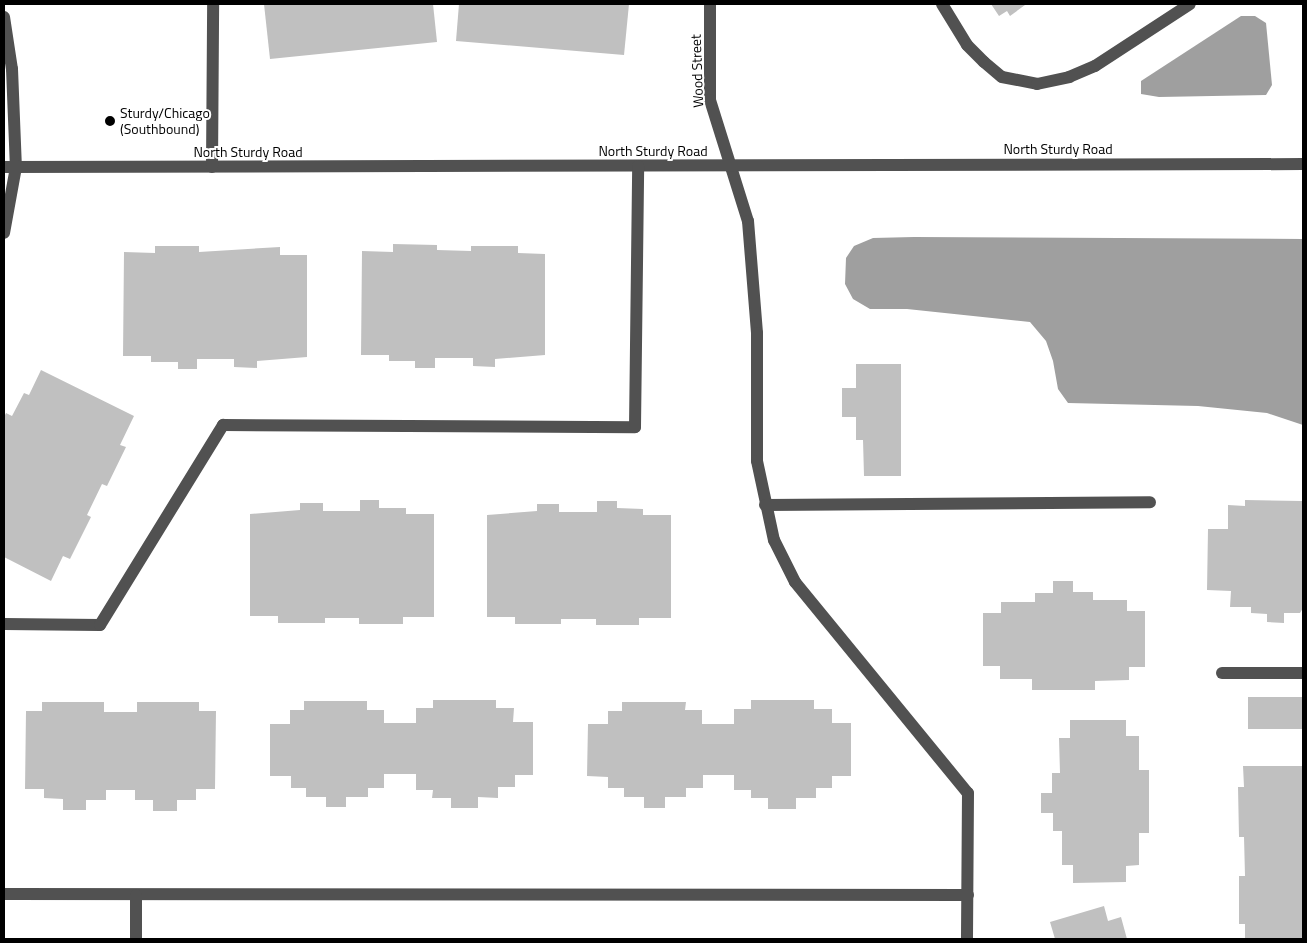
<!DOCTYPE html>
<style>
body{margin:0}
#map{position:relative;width:1307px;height:943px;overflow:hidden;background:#fff;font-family:"Titillium Web",sans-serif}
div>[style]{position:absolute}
.water>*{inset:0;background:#9f9f9f}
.building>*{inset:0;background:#c0c0c0}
.minor>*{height:12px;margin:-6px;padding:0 6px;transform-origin:6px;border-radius:6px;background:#515151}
.dots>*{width:14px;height:14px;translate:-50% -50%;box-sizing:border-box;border:2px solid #fff;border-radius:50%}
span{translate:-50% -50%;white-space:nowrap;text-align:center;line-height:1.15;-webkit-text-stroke:4px #fff;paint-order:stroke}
.street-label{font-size:14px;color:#000}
.poi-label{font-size:14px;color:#000}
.left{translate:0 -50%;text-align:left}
.frame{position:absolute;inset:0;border:5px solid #000;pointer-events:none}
</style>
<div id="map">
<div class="water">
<i style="clip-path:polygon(1241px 16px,1255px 16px,1266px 23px,1272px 85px,1266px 95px,1159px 97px,1141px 94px,1141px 81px)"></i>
<i style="clip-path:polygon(914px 237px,1303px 239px,1303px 425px,1267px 413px,1198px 406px,1068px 403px,1058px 389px,1053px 361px,1046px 341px,1030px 322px,907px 309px,870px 309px,853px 299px,845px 284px,846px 258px,854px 246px,873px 238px)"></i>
</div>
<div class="building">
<i style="clip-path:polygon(264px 4px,433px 4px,437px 42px,270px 59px)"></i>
<i style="clip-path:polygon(459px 4px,629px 4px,624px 55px,456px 41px)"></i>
<i style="clip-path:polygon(991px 4px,1024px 4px,1025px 5px,1010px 16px,1007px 11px,999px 16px)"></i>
<i style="clip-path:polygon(393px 244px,437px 245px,437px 250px,471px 251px,471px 246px,518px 246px,518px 253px,545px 254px,545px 355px,495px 359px,495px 367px,473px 366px,473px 358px,435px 358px,435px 368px,415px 368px,415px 361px,389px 361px,389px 355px,361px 355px,362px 251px,393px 252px)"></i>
<i style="clip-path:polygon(155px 246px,199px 246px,199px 252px,280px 247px,280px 255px,307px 255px,307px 357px,257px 361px,257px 368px,234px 367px,234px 359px,197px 359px,197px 369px,178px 369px,178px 362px,151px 362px,151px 356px,123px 356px,124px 252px,155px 253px)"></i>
<i style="clip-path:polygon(856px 364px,901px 364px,901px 476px,864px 476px,863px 440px,856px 440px,856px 417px,842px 417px,842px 388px,856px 388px)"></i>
<i style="clip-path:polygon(41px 370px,134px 416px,120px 445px,126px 447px,107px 486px,102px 484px,87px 515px,91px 517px,70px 559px,63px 556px,51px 581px,4px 557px,4px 417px,6px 413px,12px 416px,24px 393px,29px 395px)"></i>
<i style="clip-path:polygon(360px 500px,379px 500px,379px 508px,406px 508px,406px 514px,434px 514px,434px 617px,403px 617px,403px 624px,359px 624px,359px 618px,325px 618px,325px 623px,278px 623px,278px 616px,250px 616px,250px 514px,300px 510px,300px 503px,323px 503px,323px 511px,360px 511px)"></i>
<i style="clip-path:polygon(1245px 500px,1302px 501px,1303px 608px,1300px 613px,1284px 613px,1284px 623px,1267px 622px,1267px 614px,1251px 613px,1251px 607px,1230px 607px,1231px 591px,1207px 590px,1208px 529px,1228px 529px,1228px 505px,1245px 506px)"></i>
<i style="clip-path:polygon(597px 501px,617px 501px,617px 508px,643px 509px,643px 515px,671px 515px,671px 618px,639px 618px,639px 625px,596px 625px,596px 619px,561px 619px,561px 624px,515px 624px,515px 617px,487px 617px,487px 515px,537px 511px,537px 504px,559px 504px,559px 512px,597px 512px)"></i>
<i style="clip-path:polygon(1053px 581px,1073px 581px,1073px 592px,1093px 592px,1093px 600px,1127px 600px,1127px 611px,1145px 611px,1145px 667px,1129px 667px,1129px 680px,1095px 681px,1095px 690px,1032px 690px,1032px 679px,1000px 679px,1000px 666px,983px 666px,983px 613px,1001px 613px,1001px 602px,1035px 602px,1035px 593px,1053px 593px)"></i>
<i style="clip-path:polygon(1248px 697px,1303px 697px,1303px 729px,1248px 729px)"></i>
<i style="clip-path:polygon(433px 700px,496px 700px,496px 708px,514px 708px,513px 722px,533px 722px,533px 775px,515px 775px,515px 787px,498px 787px,498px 798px,478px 797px,478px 808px,451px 808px,451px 798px,432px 798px,433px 790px,416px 790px,416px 774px,384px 774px,384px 788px,368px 788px,368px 797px,346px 797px,346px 807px,326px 807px,326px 797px,306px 797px,306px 788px,291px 788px,291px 776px,270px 776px,270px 724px,290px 724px,290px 710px,304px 710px,304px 701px,367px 701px,367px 710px,384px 710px,384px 723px,416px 723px,416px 708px,433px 708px)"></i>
<i style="clip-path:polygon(751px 700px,814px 700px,814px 709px,832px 709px,832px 723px,851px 723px,851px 776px,832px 776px,832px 788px,816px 788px,816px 798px,796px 798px,796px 809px,768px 809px,768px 798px,751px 798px,751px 790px,734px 790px,734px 775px,703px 775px,703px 788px,686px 788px,686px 797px,665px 797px,665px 808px,644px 808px,644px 797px,624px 797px,624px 788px,608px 788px,608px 777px,587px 776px,588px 724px,608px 724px,608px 711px,622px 711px,622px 702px,686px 702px,685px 710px,702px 710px,702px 724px,734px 724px,734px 709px,751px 709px)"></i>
<i style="clip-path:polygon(42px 702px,104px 702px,104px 712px,137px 712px,137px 702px,199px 702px,199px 711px,216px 711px,215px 789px,196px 789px,196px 800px,177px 800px,177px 811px,153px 811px,153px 800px,135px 800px,135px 790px,106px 790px,106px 800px,86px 800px,86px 810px,63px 810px,63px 799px,44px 798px,44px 789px,25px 789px,26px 711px,42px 711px)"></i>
<i style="clip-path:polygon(1070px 720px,1126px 720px,1126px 736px,1139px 736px,1139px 770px,1149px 770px,1149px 833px,1139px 833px,1139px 865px,1126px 866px,1126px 882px,1073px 883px,1073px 865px,1062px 865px,1062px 831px,1053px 831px,1053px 813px,1041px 813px,1041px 793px,1052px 793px,1052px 773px,1060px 773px,1059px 738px,1070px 738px)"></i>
<i style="clip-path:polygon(1243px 766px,1303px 766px,1303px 939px,1245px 939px,1245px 924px,1239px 924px,1239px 876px,1245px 876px,1244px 837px,1239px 837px,1238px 787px,1244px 787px)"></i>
<i style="clip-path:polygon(1104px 906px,1108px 921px,1121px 917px,1127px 939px,1055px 939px,1050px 922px)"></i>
</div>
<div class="minor">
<i style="left:710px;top:4px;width:96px;rotate:90deg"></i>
<i style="left:710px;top:100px;width:127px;rotate:72.6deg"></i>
<i style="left:748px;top:221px;width:112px;rotate:85.4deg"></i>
<i style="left:757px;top:333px;width:128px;rotate:90deg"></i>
<i style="left:757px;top:461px;width:81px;rotate:77.9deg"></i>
<i style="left:774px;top:540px;width:47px;rotate:63.4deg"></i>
<i style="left:795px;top:582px;width:273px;rotate:50.7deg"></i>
<i style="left:968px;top:793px;width:146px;rotate:90.4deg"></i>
<i style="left:942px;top:4px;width:48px;rotate:58.6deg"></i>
<i style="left:967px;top:45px;width:24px;rotate:45deg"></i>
<i style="left:984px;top:62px;width:23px;rotate:40deg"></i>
<i style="left:1002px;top:77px;width:36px;rotate:11deg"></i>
<i style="left:1037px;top:84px;width:33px;rotate:-12deg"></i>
<i style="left:1069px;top:77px;width:28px;rotate:-23deg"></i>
<i style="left:1095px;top:66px;width:113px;rotate:-33.1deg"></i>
<i style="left:4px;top:17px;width:53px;rotate:81.3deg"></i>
<i style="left:12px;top:69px;width:98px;rotate:87.7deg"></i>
<i style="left:16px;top:167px;width:67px;rotate:100.3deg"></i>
<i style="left:4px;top:167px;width:1299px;rotate:-0.13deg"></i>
<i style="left:212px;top:167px;width:163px;rotate:-89.6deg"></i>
<i style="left:765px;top:505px;width:385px;rotate:-0.4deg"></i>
<i style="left:4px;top:624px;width:96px;rotate:0.6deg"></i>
<i style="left:100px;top:625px;width:235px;rotate:-58.4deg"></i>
<i style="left:223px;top:425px;width:412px;rotate:0.3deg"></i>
<i style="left:635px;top:427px;width:261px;rotate:-89.3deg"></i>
<i style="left:1222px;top:673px;width:81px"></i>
<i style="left:4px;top:894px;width:964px;rotate:0.06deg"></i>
<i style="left:136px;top:895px;width:44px;rotate:90deg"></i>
</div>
<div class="dots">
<i style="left:110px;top:121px;background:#000"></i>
</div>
<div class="street-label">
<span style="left:697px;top:71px;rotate:-92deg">Wood Street</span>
<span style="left:1058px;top:149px">North Sturdy Road</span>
<span style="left:653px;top:151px">North Sturdy Road</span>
<span style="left:248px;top:152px">North Sturdy Road</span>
</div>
<div class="poi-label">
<span class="left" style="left:120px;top:121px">Sturdy/Chicago<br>(Southbound)</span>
</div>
<div class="frame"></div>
</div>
